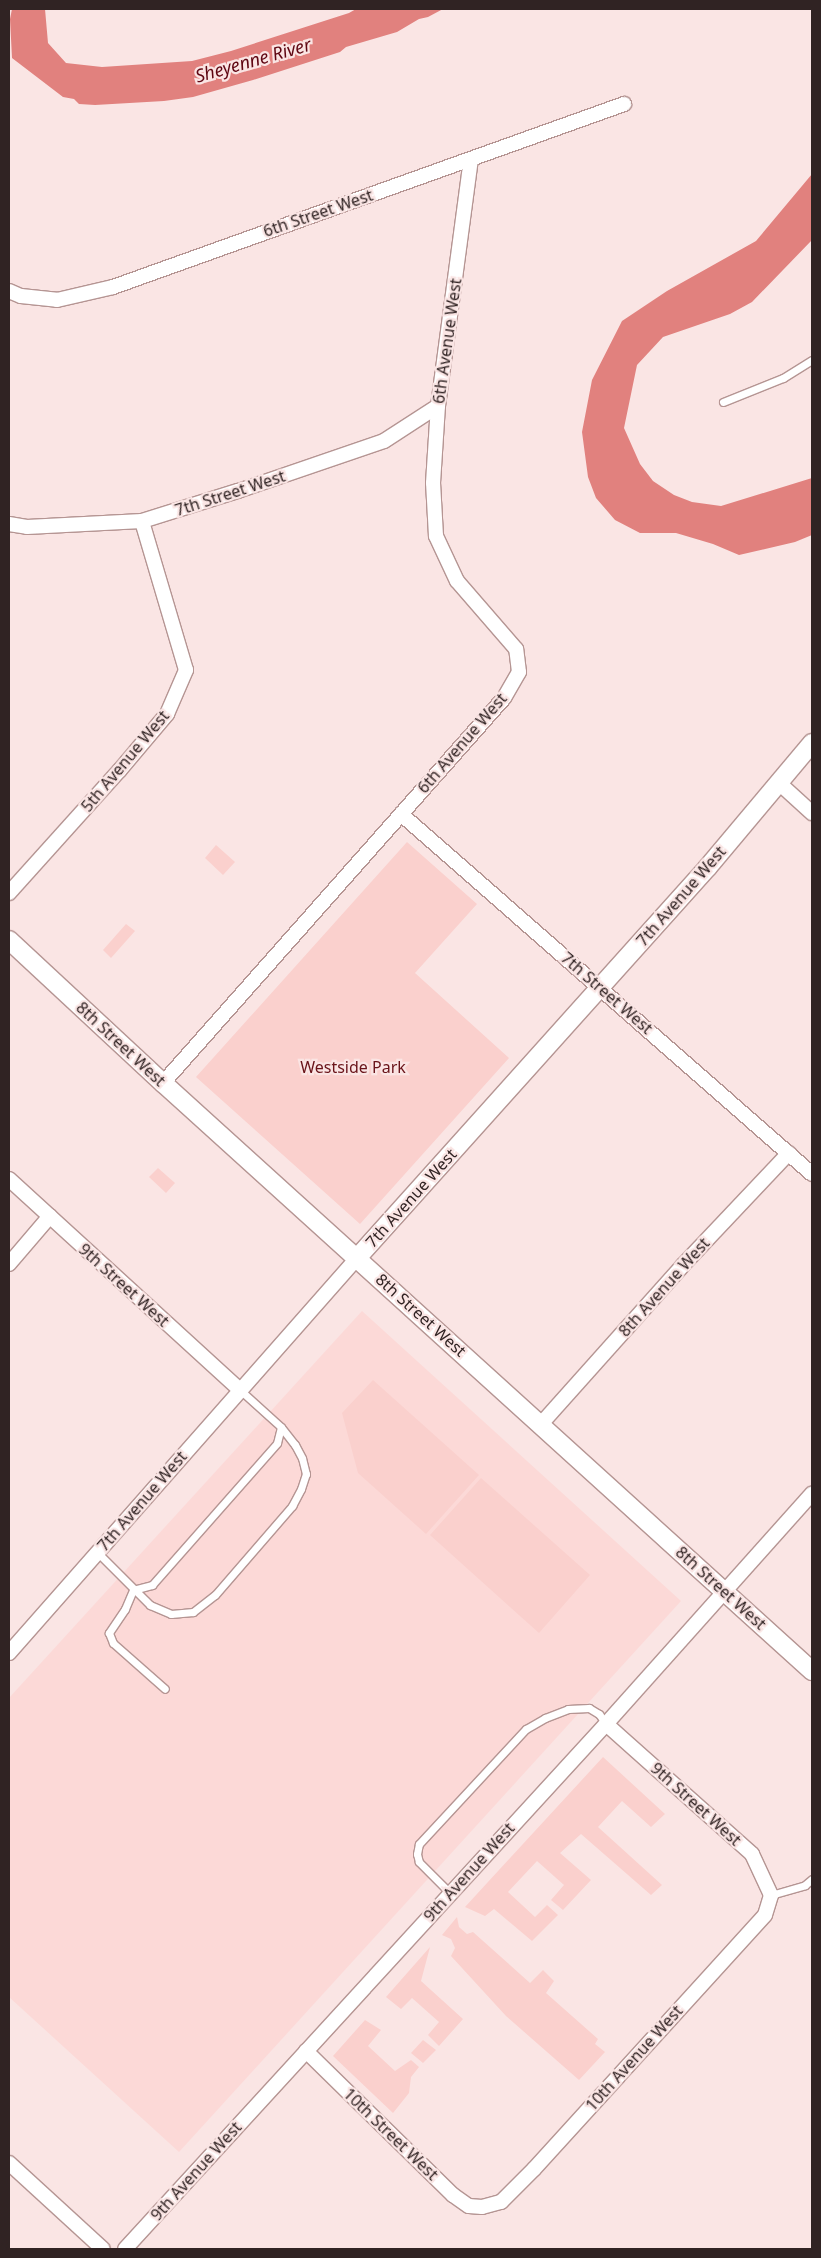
<!DOCTYPE html>
<style>
body{margin:0}
#map{position:relative;width:821px;height:2258px;overflow:hidden;background:#fae5e4;font-family:"Noto Sans",sans-serif}
div>[style]{position:absolute}
.built>*{inset:0;background:#fcd9d7}
.green>*{inset:0;background:#fad0cd}
.water>*{inset:0;background:#e1817e}
.roads{filter:drop-shadow(1px 0 #b59593) drop-shadow(-1px 0 #b59593) drop-shadow(0 1px #b59593) drop-shadow(0 -1px #b59593)}
.service>*{height:7px;margin:-3.5px;padding:0 3.5px;transform-origin:3.5px;border-radius:3.5px;background:#fff}
.minor>*{height:14px;margin:-7px;padding:0 7px;transform-origin:7px;border-radius:7px;background:#fff}
.tertiary>*{height:18px;margin:-9px;padding:0 9px;transform-origin:9px;border-radius:9px;background:#fff}
span{translate:-50% -50%;white-space:nowrap;text-align:center;line-height:1.15;-webkit-text-stroke:4.5px #fae5e4;paint-order:stroke}
.street-label{font-size:16px;color:#302323}
.park-label{font-size:16px;color:#691319}
.water-label{font-size:18px;color:#5f0612;font-style:italic}
.frame{position:absolute;inset:0;border:10px solid #302323;pointer-events:none}
</style>
<div id="map">
<div class="built">
<i style="clip-path:polygon(362px 1311px,681px 1601px,179px 2152px,9px 1997px,9px 1698px)"></i>
</div>
<div class="green">
<i style="clip-path:polygon(407px 842px,477px 904px,415px 973px,509px 1058px,360px 1224px,196px 1077px)"></i>
<i style="clip-path:polygon(216px 845px,235px 862px,223px 875px,205px 858px)"></i>
<i style="clip-path:polygon(126px 924px,135px 931px,111px 958px,103px 950px)"></i>
<i style="clip-path:polygon(158px 1168px,175px 1183px,166px 1193px,149px 1177px)"></i>
<i style="clip-path:polygon(373px 1380px,479px 1475px,426px 1534px,358px 1473px,342px 1413px)"></i>
<i style="clip-path:polygon(481px 1478px,590px 1575px,539px 1633px,430px 1535px)"></i>
<i style="clip-path:polygon(603px 1757px,665px 1814px,651px 1827px,622px 1801px,598px 1827px,662px 1885px,651px 1895px,581px 1834px,560px 1853px,591px 1880px,563px 1910px,551px 1900px,564px 1885px,537px 1861px,508px 1892px,535px 1917px,547px 1905px,558px 1915px,532px 1941px,494px 1909px,485px 1916px,465px 1907px)"></i>
<i style="clip-path:polygon(457px 1917px,459px 1927px,467px 1934px,473px 1932px,530px 1983px,543px 1970px,554px 1981px,546px 1993px,598px 2039px,595px 2044px,605px 2052px,579px 2080px,506px 2016px,451px 1956px,455px 1948px,451px 1939px,442px 1935px)"></i>
<i style="clip-path:polygon(430px 1947px,421px 1981px,463px 2019px,439px 2046px,428px 2035px,439px 2022px,412px 1998px,401px 2009px,386px 1997px)"></i>
<i style="clip-path:polygon(365px 2020px,381px 2030px,368px 2046px,395px 2071px,411px 2060px,419px 2067px,411px 2077px,409px 2093px,393px 2113px,333px 2056px)"></i>
<i style="clip-path:polygon(423px 2040px,436px 2050px,423px 2063px,411px 2053px)"></i>
</div>
<div class="water">
<i style="clip-path:polygon(12px 9px,45px 9px,48px 43px,66px 63px,102px 67px,192px 61px,231px 51px,349px 13px,356px 9px,443px 9px,428px 17px,419px 19px,397px 32px,346px 47px,340px 52px,253px 80px,193px 97px,164px 101px,95px 105px,79px 104px,74px 99px,63px 97px,12px 58px,10px 19px)"></i>
<i style="clip-path:polygon(812px 174px,812px 240px,752px 302px,730px 314px,663px 337px,637px 365px,624px 428px,640px 464px,653px 481px,674px 495px,692px 502px,721px 506px,812px 478px,812px 535px,795px 542px,739px 555px,713px 544px,676px 533px,640px 533px,615px 520px,596px 498px,588px 477px,582px 432px,592px 380px,622px 321px,667px 291px,756px 241px)"></i>
</div>
<div class="roads">
<div class="service">
<i style="left:723px;top:402px;width:65px;rotate:-21.8deg"></i>
<i style="left:783px;top:378px;width:34px;rotate:-32deg"></i>
<i style="left:97px;top:1552px;width:75px;rotate:45deg"></i>
<i style="left:150px;top:1605px;width:23px;rotate:23deg"></i>
<i style="left:171px;top:1614px;width:22px;rotate:-5deg"></i>
<i style="left:193px;top:1612px;width:28px;rotate:-38deg"></i>
<i style="left:215px;top:1595px;width:118px;rotate:-49.1deg"></i>
<i style="left:292px;top:1506px;width:19px;rotate:-62deg"></i>
<i style="left:301px;top:1489px;width:16px;rotate:-72deg"></i>
<i style="left:306px;top:1474px;width:16px;rotate:-104deg"></i>
<i style="left:302px;top:1458px;width:15px;rotate:-118deg"></i>
<i style="left:295px;top:1445px;width:23px;rotate:-128deg"></i>
<i style="left:133px;top:1590px;width:20px;rotate:-15deg"></i>
<i style="left:152px;top:1585px;width:189px;rotate:-48.6deg"></i>
<i style="left:277px;top:1443px;width:16px;rotate:-76deg"></i>
<i style="left:281px;top:1427px;width:55px;rotate:-137.9deg"></i>
<i style="left:133px;top:1590px;width:21px;rotate:113deg"></i>
<i style="left:125px;top:1609px;width:29px;rotate:124deg"></i>
<i style="left:109px;top:1633px;width:11px;rotate:68deg"></i>
<i style="left:113px;top:1643px;width:69px;rotate:41.5deg"></i>
<i style="left:450px;top:1893px;width:44px;rotate:-135deg"></i>
<i style="left:419px;top:1862px;width:8px;rotate:-104deg"></i>
<i style="left:417px;top:1854px;width:10px;rotate:-79deg"></i>
<i style="left:419px;top:1844px;width:157px;rotate:-47.1deg"></i>
<i style="left:526px;top:1729px;width:22px;rotate:-30deg"></i>
<i style="left:545px;top:1718px;width:25px;rotate:-21deg"></i>
<i style="left:568px;top:1709px;width:21px;rotate:-3deg"></i>
<i style="left:589px;top:1708px;width:12px;rotate:31deg"></i>
<i style="left:599px;top:1714px;width:12px;rotate:55deg"></i>
<i style="left:771px;top:1895px;width:35px;rotate:-16deg"></i>
<i style="left:805px;top:1885px;width:9px;rotate:-41deg"></i>
</div>
<div class="minor">
<i style="left:9px;top:291px;width:13px;rotate:23deg"></i>
<i style="left:21px;top:296px;width:36px;rotate:6deg"></i>
<i style="left:57px;top:300px;width:57px;rotate:-13.1deg"></i>
<i style="left:113px;top:287px;width:543px;rotate:-19.7deg"></i>
<i style="left:9px;top:524px;width:18px;rotate:9deg"></i>
<i style="left:27px;top:527px;width:115px;rotate:-3deg"></i>
<i style="left:142px;top:521px;width:101px;rotate:-17.4deg"></i>
<i style="left:238px;top:491px;width:154px;rotate:-18.9deg"></i>
<i style="left:384px;top:441px;width:64px;rotate:-32.9deg"></i>
<i style="left:779px;top:783px;width:45px;rotate:42.3deg"></i>
<i style="left:401px;top:814px;width:546px;rotate:41.22deg"></i>
<i style="left:9px;top:893px;width:164px;rotate:-48deg"></i>
<i style="left:119px;top:771px;width:75px;rotate:-49.9deg"></i>
<i style="left:167px;top:714px;width:48px;rotate:-66.6deg"></i>
<i style="left:186px;top:670px;width:155px;rotate:-106.5deg"></i>
<i style="left:163px;top:1083px;width:514px;rotate:-48.47deg"></i>
<i style="left:504px;top:698px;width:30px;rotate:-60deg"></i>
<i style="left:519px;top:672px;width:23px;rotate:-97deg"></i>
<i style="left:516px;top:649px;width:90px;rotate:-130.9deg"></i>
<i style="left:457px;top:581px;width:50px;rotate:-115deg"></i>
<i style="left:436px;top:536px;width:53px;rotate:-93.2deg"></i>
<i style="left:433px;top:483px;width:77px;rotate:-86.3deg"></i>
<i style="left:438px;top:406px;width:248px;rotate:-82.4deg"></i>
<i style="left:9px;top:1179px;width:313px;rotate:42.4deg"></i>
<i style="left:9px;top:1264px;width:63px;rotate:-49.5deg"></i>
<i style="left:541px;top:1424px;width:213px;rotate:-48.2deg"></i>
<i style="left:683px;top:1265px;width:154px;rotate:-46.6deg"></i>
<i style="left:9px;top:1653px;width:528px;rotate:-48.61deg"></i>
<i style="left:306px;top:2051px;width:206px;rotate:44.4deg"></i>
<i style="left:453px;top:2195px;width:19px;rotate:35deg"></i>
<i style="left:469px;top:2206px;width:13px;rotate:4deg"></i>
<i style="left:482px;top:2207px;width:20px;rotate:-15deg"></i>
<i style="left:501px;top:2202px;width:47px;rotate:-45deg"></i>
<i style="left:534px;top:2169px;width:343px;rotate:-47.7deg"></i>
<i style="left:765px;top:1915px;width:21px;rotate:-73deg"></i>
<i style="left:771px;top:1895px;width:45px;rotate:-114.9deg"></i>
<i style="left:752px;top:1854px;width:195px;rotate:-138.3deg"></i>
<i style="left:9px;top:2163px;width:127px;rotate:42.5deg"></i>
<i style="left:125px;top:2249px;width:712px;rotate:-47.5deg"></i>
<i style="left:606px;top:1724px;width:309px;rotate:-48.2deg"></i>
</div>
<div class="tertiary">
<i style="left:9px;top:940px;width:210px;rotate:42.9deg"></i>
<i style="left:163px;top:1083px;width:876px;rotate:42.18deg"></i>
<i style="left:358px;top:1257px;width:524px;rotate:-48.09deg"></i>
<i style="left:708px;top:867px;width:162px;rotate:-50deg"></i>
</div>
</div>
<div class="street-label">
<span style="left:318px;top:213px;rotate:-19deg">6th Street West</span>
<span style="left:447px;top:341px;rotate:-82deg">6th Avenue West</span>
<span style="left:230px;top:493px;rotate:-18deg">7th Street West</span>
<span style="left:462px;top:743px;rotate:-49deg">6th Avenue West</span>
<span style="left:125px;top:761px;rotate:-50deg">5th Avenue West</span>
<span style="left:681px;top:896px;rotate:-49deg">7th Avenue West</span>
<span style="left:607px;top:993px;rotate:41deg">7th Street West</span>
<span style="left:121px;top:1044px;rotate:43deg">8th Street West</span>
<span style="left:411px;top:1198px;rotate:-48deg">7th Avenue West</span>
<span style="left:124px;top:1285px;rotate:42deg">9th Street West</span>
<span style="left:664px;top:1287px;rotate:-48deg">8th Avenue West</span>
<span style="left:421px;top:1315px;rotate:42deg">8th Street West</span>
<span style="left:142px;top:1501px;rotate:-49deg">7th Avenue West</span>
<span style="left:721px;top:1588px;rotate:42deg">8th Street West</span>
<span style="left:696px;top:1804px;rotate:42deg">9th Street West</span>
<span style="left:469px;top:1872px;rotate:-48deg">9th Avenue West</span>
<span style="left:634px;top:2058px;rotate:-48deg">10th Avenue West</span>
<span style="left:391px;top:2134px;rotate:44deg">10th Street West</span>
<span style="left:196px;top:2171px;rotate:-48deg">9th Avenue West</span>
</div>
<div class="park-label">
<span style="left:353px;top:1067px">Westside Park</span>
</div>
<div class="water-label">
<span style="left:253px;top:60px;rotate:-16deg">Sheyenne River</span>
</div>
<div class="frame"></div>
</div>
